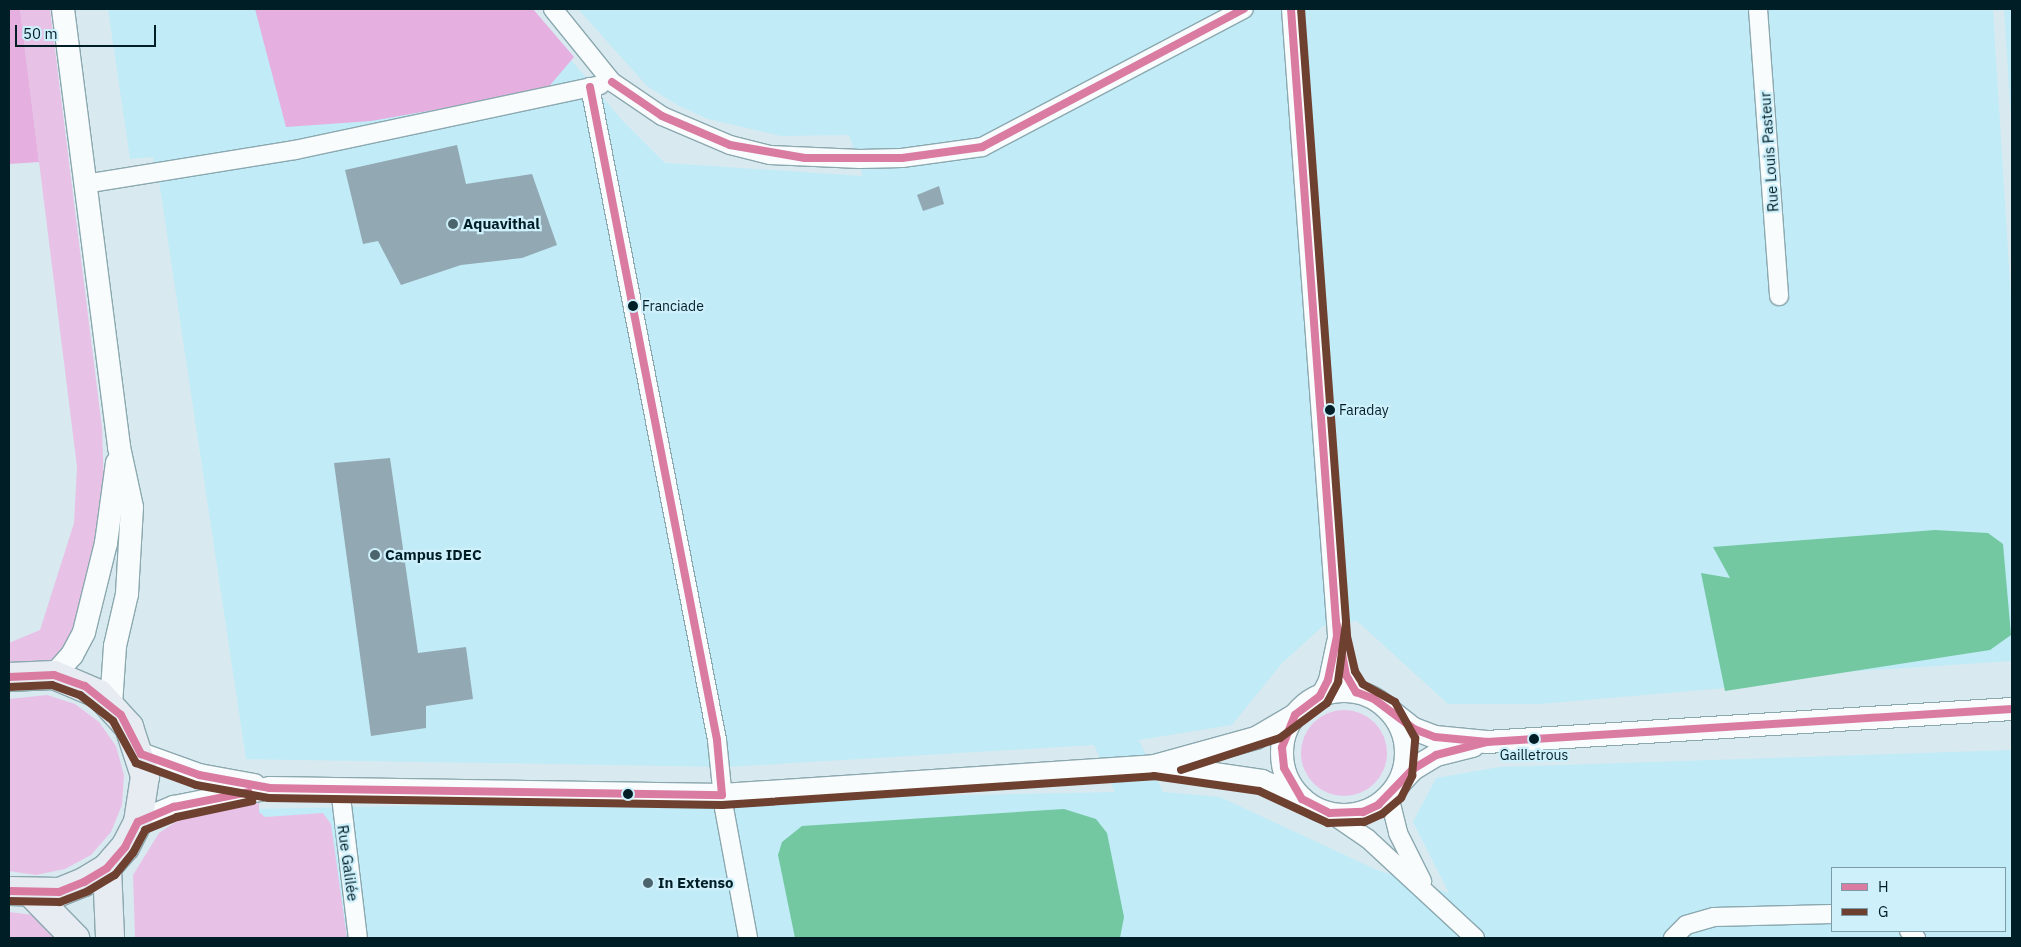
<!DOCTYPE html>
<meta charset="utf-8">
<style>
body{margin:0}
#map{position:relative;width:2021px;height:947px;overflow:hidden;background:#d8eaf0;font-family:"IBM Plex Sans",sans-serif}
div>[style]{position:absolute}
.built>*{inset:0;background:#c1ebf7}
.green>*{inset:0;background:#e8c2e6}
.round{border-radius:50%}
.forest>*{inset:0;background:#e5afdf}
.water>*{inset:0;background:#73c8a2}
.building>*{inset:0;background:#92a8b3}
.roads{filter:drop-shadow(1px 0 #8ba8af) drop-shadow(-1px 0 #8ba8af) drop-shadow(0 1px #8ba8af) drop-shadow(0 -1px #8ba8af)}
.minor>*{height:18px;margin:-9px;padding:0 9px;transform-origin:9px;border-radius:9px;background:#f9fcfd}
.tertiary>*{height:22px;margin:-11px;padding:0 11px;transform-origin:11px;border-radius:11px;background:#f9fcfd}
.tertiary>.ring{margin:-11px;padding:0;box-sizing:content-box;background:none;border:22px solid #f9fcfd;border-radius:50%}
.primary>*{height:28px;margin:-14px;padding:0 14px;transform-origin:14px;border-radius:14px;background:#e7ebf2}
.bus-1>*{height:8px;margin:-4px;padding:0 4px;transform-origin:4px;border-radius:4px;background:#da7ba2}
.bus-2>*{height:8px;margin:-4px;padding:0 4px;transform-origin:4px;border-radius:4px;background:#6e4030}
.dots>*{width:14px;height:14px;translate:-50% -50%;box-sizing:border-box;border:2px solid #cdf0fb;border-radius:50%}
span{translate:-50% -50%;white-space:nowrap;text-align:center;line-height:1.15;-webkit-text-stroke:4.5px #cdf0fb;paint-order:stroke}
.bus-label{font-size:14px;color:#001e26}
.left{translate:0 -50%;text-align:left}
.street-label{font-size:15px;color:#001e26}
.poi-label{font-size:15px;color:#001e26;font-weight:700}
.frame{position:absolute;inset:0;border:10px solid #001e26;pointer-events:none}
.legend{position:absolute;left:1831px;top:867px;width:175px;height:65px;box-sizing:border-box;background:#cdf0fb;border:1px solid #7b9ca6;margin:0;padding:6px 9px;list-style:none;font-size:15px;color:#001e26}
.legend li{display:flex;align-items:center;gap:10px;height:25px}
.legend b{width:25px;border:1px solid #7b9ca6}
.scale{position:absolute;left:15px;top:25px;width:141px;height:22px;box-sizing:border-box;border:2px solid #001e26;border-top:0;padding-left:6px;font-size:15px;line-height:18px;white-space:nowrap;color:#001e26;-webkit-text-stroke:4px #cdf0fb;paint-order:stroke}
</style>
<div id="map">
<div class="built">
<i style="clip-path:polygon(evenodd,108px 9px,528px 9px,621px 119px,665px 163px,863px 176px,849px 135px,781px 136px,708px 119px,679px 106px,647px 86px,578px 9px,1993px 9px,2012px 316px,2012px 661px,1843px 672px,1726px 688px,1540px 704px,1448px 704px,1357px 621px,1323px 626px,1282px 663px,1232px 725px,1139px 740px,1163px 792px,1220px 797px,1377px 870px,1449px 893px,1413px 822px,1436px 778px,1499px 767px,2012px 750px,2012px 938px,267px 938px,251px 809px,1115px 792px,1094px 745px,727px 767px,246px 759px,159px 181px,153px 157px,130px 159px,108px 9px,1832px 868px,2005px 868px,2005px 931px,1832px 931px,1832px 868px)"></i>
<i style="clip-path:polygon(2004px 9px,2012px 9px,2012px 135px)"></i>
</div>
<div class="green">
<i style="clip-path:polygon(20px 9px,50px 9px,102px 428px,104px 487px,100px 534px,71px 647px,50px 660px,9px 662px,9px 643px,40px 630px,74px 523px,77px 467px)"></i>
<i style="clip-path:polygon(47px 695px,75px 704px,99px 722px,116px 746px,124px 775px,122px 805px,111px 832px,91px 855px,65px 869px,36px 875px,9px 871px,9px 699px)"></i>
<i class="round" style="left:1301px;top:710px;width:86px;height:86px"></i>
<i style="clip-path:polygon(259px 803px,259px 812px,265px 817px,323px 813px,331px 824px,347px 938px,135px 938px,133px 875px,159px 833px,180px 819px,204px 811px)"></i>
<i style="clip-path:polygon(9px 912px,34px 915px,54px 938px,9px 938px)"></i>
</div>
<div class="forest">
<i style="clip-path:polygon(9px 9px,20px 9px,39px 162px,9px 164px)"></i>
<i style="clip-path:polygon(255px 9px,533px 9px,574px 57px,546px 90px,371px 121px,286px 127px)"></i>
</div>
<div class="water">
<i style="clip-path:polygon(1935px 530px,1988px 533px,2003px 544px,2011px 635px,1990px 650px,1725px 691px,1701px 573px,1730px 578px,1713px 547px)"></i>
<i style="clip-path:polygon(1064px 809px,1096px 819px,1107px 833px,1124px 917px,1120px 938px,795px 938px,778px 855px,782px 842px,802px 826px)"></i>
</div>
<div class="building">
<i style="clip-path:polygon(457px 145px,466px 184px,532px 174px,557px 245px,522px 258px,461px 265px,401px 285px,378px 241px,363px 244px,345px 170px)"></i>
<i style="clip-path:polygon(939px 186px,944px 204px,923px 211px,917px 195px)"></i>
<i style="clip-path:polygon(390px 458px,418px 653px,466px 647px,473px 699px,426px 706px,426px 728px,371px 736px,334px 463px)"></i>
</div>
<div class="roads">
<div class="minor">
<i style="left:553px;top:9px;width:94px;rotate:51.1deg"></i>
<i style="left:612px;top:82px;width:60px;rotate:34.2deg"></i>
<i style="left:662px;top:116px;width:74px;rotate:23.1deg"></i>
<i style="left:730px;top:145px;width:41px;rotate:14deg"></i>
<i style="left:770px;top:155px;width:90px;rotate:2.5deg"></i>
<i style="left:860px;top:159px;width:42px;rotate:-1.4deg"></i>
<i style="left:902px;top:158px;width:81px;rotate:-7.8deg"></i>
<i style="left:982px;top:147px;width:296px;rotate:-27.8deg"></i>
<i style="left:1291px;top:9px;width:629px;rotate:85.8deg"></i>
<i style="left:1337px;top:636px;width:40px;rotate:77deg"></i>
<i style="left:1346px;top:675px;width:20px;rotate:60deg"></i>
<i style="left:1758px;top:9px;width:288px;rotate:85.8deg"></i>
<i style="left:590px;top:87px;width:665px;rotate:78.99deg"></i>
<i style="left:717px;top:740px;width:68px;rotate:84.1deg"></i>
<i style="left:724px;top:808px;width:132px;rotate:79.5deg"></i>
<i style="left:85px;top:184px;width:213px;rotate:-9.2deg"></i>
<i style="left:295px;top:150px;width:312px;rotate:-12deg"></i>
<i style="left:1320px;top:696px;width:18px;rotate:-63deg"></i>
<i style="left:1328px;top:680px;width:39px;rotate:-78deg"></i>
<i style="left:340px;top:788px;width:151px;rotate:83.2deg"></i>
<i style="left:1389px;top:796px;width:38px;rotate:76deg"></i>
<i style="left:1398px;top:833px;width:54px;rotate:63.4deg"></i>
<i style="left:1330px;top:813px;width:46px;rotate:34.4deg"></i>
<i style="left:1368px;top:839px;width:146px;rotate:42.8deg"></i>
<i style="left:1909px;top:931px;width:10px;rotate:45deg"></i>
<i style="left:1673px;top:938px;width:18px;rotate:-45deg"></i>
<i style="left:1686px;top:925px;width:29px;rotate:-16deg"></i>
<i style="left:1714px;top:917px;width:118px;rotate:-1.5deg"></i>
</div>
<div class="tertiary">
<i style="left:63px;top:9px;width:442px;rotate:82.7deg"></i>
<i style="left:119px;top:447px;width:61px;rotate:77.8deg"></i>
<i style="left:132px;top:507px;width:87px;rotate:93.3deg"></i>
<i style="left:127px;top:594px;width:53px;rotate:103deg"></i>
<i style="left:115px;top:646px;width:59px;rotate:93.9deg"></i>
<i style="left:54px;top:675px;width:27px;rotate:-48deg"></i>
<i style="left:72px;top:655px;width:26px;rotate:-62deg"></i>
<i style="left:84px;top:632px;width:92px;rotate:-76.1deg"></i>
<i style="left:106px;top:543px;width:81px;rotate:-82.2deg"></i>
<i class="ring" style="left:1282px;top:691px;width:102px;height:102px"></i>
<i style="left:1388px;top:709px;width:33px;rotate:38deg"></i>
<i style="left:1414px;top:729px;width:22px;rotate:21deg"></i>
<i style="left:1435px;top:737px;width:52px;rotate:5.5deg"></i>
<i style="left:1487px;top:742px;width:526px;rotate:-3.6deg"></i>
<i style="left:141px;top:754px;width:62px;rotate:19.9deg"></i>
<i style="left:199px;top:775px;width:56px;rotate:10.3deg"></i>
<i style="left:1173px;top:768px;width:90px;rotate:8.3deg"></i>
<i style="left:1262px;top:781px;width:43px;rotate:23.6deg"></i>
<i style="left:1399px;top:784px;width:21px;rotate:-47deg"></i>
<i style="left:1413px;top:769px;width:27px;rotate:-31deg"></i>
<i style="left:1436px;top:755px;width:38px;rotate:-14deg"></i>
<i style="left:138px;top:822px;width:39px;rotate:-23deg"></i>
<i style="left:174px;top:807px;width:98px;rotate:-11.2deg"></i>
<i style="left:270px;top:788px;width:452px;rotate:0.9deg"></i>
<i style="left:722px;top:795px;width:433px;rotate:-3.8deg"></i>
<i style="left:1154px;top:766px;width:106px;rotate:-15.4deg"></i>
<i style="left:1256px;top:738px;width:45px;rotate:-30.5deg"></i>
</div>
<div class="primary">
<i style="left:9px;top:677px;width:45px;rotate:-2.5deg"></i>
<i style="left:54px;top:675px;width:49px;rotate:22.9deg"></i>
<i style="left:99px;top:694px;width:45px;rotate:47.7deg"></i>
<i style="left:129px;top:727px;width:52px;rotate:71.9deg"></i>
<i style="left:145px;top:776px;width:47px;rotate:98.7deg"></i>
<i style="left:138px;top:822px;width:28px;rotate:117deg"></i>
<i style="left:125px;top:847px;width:28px;rotate:131deg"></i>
<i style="left:107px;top:868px;width:27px;rotate:149deg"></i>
<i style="left:84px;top:882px;width:27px;rotate:158deg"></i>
<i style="left:59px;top:892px;width:50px;rotate:-178.9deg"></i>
<i style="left:107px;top:868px;width:70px;rotate:87.5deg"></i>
<i style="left:32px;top:894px;width:62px;rotate:45.7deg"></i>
</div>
</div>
<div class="bus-1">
<i style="left:1291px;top:9px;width:629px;rotate:85.8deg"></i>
<i style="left:1337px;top:636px;width:45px;rotate:101.6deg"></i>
<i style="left:1328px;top:680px;width:18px;rotate:117deg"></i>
<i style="left:1320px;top:696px;width:31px;rotate:143deg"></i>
<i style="left:1295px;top:715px;width:35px;rotate:112deg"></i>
<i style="left:1282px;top:748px;width:20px;rotate:84deg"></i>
<i style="left:1284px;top:768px;width:36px;rotate:60deg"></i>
<i style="left:1302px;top:799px;width:31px;rotate:27deg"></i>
<i style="left:1330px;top:813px;width:33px;rotate:-2deg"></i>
<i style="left:1363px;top:812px;width:17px;rotate:-25deg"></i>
<i style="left:1378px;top:805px;width:50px;rotate:-45.8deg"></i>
<i style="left:1413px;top:769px;width:27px;rotate:-31deg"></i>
<i style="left:1436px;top:755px;width:53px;rotate:-14.3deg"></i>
<i style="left:1487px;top:742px;width:526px;rotate:-3.6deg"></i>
<i style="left:612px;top:82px;width:60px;rotate:34.2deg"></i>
<i style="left:662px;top:116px;width:74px;rotate:23.1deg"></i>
<i style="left:730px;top:145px;width:76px;rotate:9.8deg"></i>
<i style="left:805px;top:158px;width:97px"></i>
<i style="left:902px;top:158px;width:81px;rotate:-7.8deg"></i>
<i style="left:982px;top:147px;width:296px;rotate:-27.8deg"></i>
<i style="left:590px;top:87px;width:665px;rotate:78.99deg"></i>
<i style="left:717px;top:740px;width:55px;rotate:84.8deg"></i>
<i style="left:1336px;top:621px;width:55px;rotate:79.5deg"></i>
<i style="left:1346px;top:675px;width:20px;rotate:60deg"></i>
<i style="left:1356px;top:692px;width:19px;rotate:21deg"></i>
<i style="left:1374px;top:699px;width:50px;rotate:36.9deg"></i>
<i style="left:1414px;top:729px;width:22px;rotate:21deg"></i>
<i style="left:1435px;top:737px;width:53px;rotate:5.4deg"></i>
<i style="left:9px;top:677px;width:45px;rotate:-2.5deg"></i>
<i style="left:54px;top:675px;width:33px;rotate:20deg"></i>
<i style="left:85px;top:686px;width:46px;rotate:38.9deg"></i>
<i style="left:121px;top:715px;width:44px;rotate:62.9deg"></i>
<i style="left:141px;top:754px;width:62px;rotate:19.9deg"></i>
<i style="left:199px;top:775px;width:72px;rotate:10.4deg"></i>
<i style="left:270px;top:788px;width:452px;rotate:0.9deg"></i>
<i style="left:9px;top:891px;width:50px;rotate:1.1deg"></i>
<i style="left:59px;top:892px;width:27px;rotate:-22deg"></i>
<i style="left:84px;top:882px;width:27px;rotate:-31deg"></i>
<i style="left:107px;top:868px;width:28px;rotate:-49deg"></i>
<i style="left:125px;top:847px;width:28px;rotate:-63deg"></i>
<i style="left:138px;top:822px;width:39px;rotate:-23deg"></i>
<i style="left:174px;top:807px;width:76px;rotate:-11.3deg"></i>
</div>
<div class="bus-2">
<i style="left:9px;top:687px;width:43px;rotate:-2.7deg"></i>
<i style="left:52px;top:685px;width:30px;rotate:20deg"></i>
<i style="left:80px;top:695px;width:42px;rotate:38.2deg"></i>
<i style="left:113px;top:721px;width:48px;rotate:61.3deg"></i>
<i style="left:136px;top:763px;width:64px;rotate:20.1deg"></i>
<i style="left:196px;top:785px;width:74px;rotate:10.1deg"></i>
<i style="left:269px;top:798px;width:453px;rotate:0.9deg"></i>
<i style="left:722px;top:805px;width:433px;rotate:-3.8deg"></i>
<i style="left:1154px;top:776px;width:106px;rotate:8.1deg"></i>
<i style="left:1259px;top:791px;width:76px;rotate:24.9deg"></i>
<i style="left:1328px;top:823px;width:36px;rotate:-2deg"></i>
<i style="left:1364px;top:822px;width:20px;rotate:-24deg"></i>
<i style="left:1382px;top:814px;width:25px;rotate:-40deg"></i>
<i style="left:1401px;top:798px;width:25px;rotate:-63deg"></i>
<i style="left:1412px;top:776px;width:38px;rotate:-85deg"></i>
<i style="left:1415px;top:738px;width:41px;rotate:-119.1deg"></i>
<i style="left:1395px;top:702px;width:37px;rotate:-151deg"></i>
<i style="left:1363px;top:684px;width:15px;rotate:-122deg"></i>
<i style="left:1355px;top:671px;width:37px;rotate:-103deg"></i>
<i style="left:1347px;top:635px;width:628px;rotate:-94.2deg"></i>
<i style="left:1181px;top:770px;width:104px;rotate:-17.9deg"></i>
<i style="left:1280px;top:738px;width:59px;rotate:-36.7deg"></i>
<i style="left:1327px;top:703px;width:24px;rotate:-62deg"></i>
<i style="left:1338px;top:682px;width:60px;rotate:-82.3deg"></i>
<i style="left:9px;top:901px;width:51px;rotate:1.1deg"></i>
<i style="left:60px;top:902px;width:30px;rotate:-21deg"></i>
<i style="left:88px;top:891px;width:31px;rotate:-31deg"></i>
<i style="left:115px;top:875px;width:28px;rotate:-51deg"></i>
<i style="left:133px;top:853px;width:26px;rotate:-62deg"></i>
<i style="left:145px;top:830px;width:35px;rotate:-22deg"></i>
<i style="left:177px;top:817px;width:77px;rotate:-12deg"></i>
</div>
<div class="dots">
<i style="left:453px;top:224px;background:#4c656d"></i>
<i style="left:633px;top:306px;background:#001e26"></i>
<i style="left:1330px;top:410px;background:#001e26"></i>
<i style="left:375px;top:555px;background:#4c656d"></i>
<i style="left:1534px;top:739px;background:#001e26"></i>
<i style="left:628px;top:794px;background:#001e26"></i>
<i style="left:648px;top:883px;background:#4c656d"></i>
</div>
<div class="bus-label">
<span class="left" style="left:642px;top:306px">Franciade</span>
<span class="left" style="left:1339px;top:410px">Faraday</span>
<span style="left:1534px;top:755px">Gailletrous</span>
</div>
<div class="street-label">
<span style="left:1769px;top:152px;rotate:-94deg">Rue Louis Pasteur</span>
<span style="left:348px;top:863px;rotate:82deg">Rue Galilée</span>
</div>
<div class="poi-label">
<span class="left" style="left:463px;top:224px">Aquavithal</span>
<span class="left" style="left:385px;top:555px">Campus IDEC</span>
<span class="left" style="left:658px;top:883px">In Extenso</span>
</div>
<div class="frame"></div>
<ul class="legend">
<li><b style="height:6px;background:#da7ba2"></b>H</li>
<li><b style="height:6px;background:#6e4030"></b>G</li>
</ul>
<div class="scale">50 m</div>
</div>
